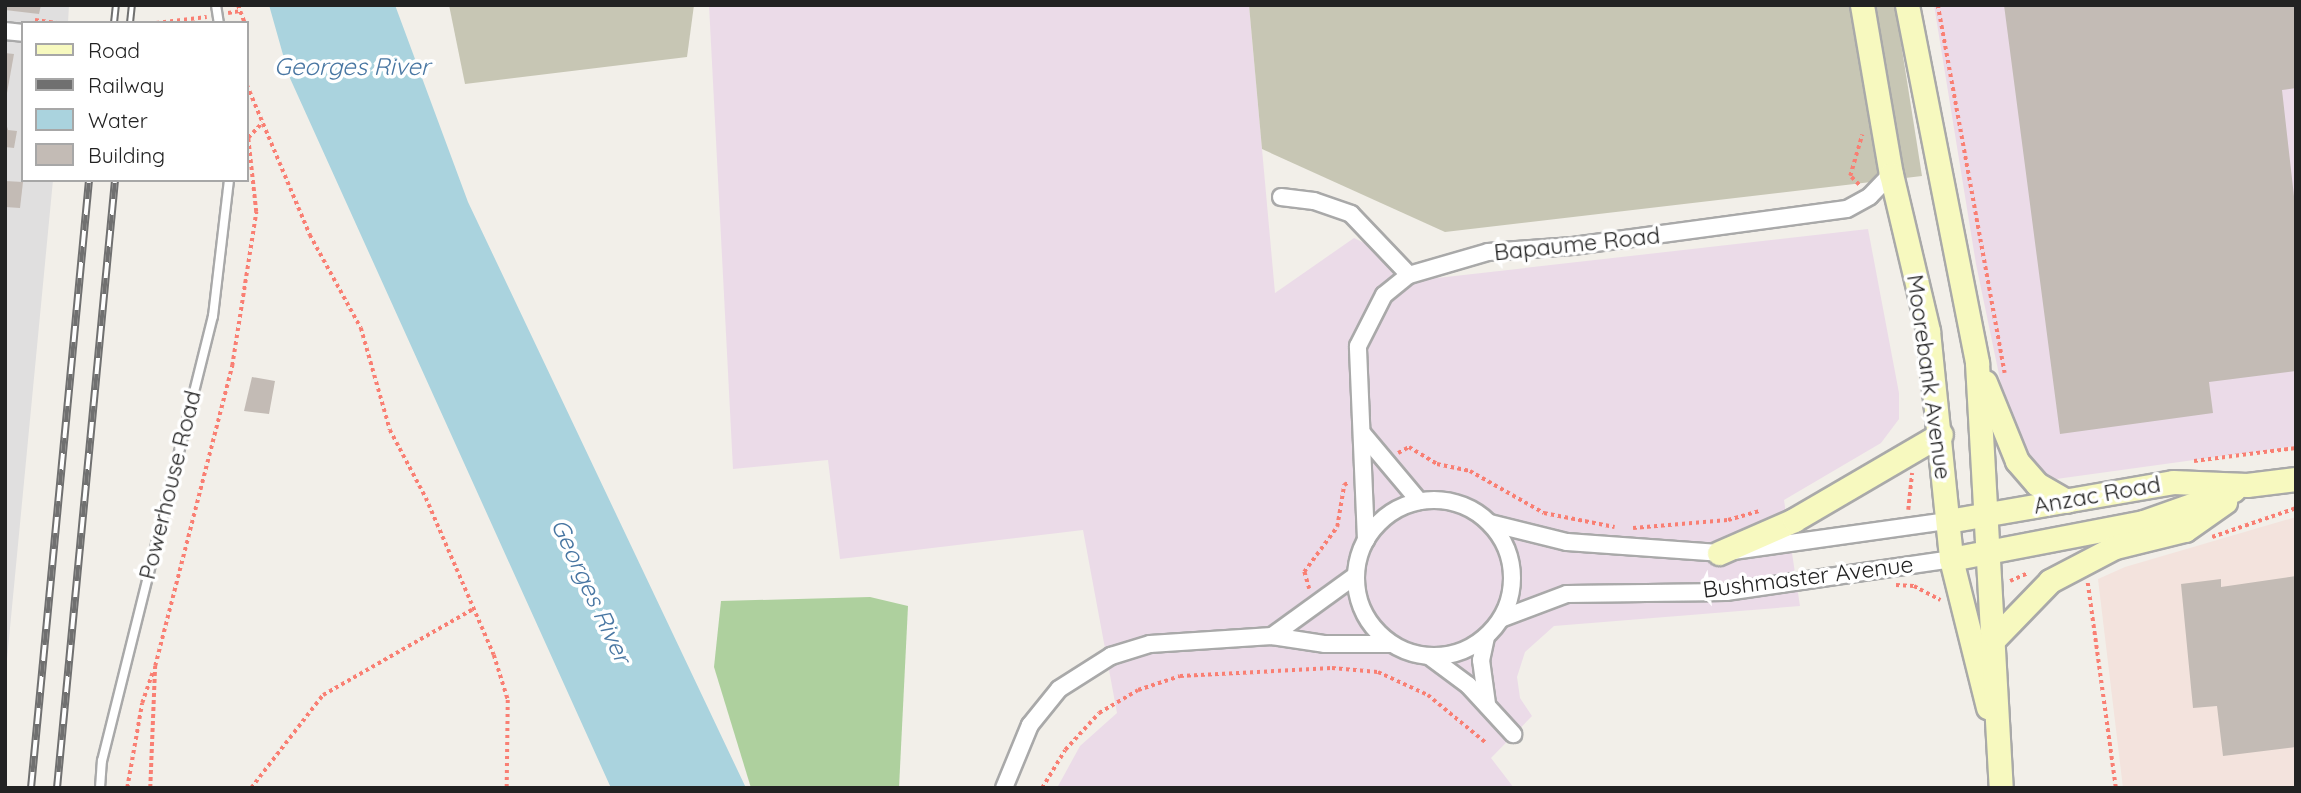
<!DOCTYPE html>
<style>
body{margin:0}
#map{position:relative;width:2301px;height:793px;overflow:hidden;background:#f2efe9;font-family:Quicksand,sans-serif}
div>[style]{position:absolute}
.residential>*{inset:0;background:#e0dfdf}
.industrial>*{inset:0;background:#ebdbe8}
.military>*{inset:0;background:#f3e3dd}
.construction>*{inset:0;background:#c7c6b4}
.forest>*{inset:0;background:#aed09e}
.water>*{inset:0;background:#aad3de}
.building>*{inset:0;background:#c3bbb5}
.path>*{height:3.5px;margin-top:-1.75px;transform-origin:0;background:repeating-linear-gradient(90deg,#f97f73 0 3.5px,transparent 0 7px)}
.roads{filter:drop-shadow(2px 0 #a9a9a9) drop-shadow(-2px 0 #a9a9a9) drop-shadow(0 2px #a9a9a9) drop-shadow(0 -2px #a9a9a9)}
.lane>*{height:8px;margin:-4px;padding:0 4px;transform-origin:4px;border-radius:4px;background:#fff}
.street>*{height:16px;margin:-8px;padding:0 8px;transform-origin:8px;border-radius:8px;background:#fff}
.street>.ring{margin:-8px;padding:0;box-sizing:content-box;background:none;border:16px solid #fff;border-radius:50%}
.secondary>*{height:23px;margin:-11.5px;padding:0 11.5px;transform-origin:11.5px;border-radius:11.5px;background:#f7f9bf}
.rail>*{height:8px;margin-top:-4px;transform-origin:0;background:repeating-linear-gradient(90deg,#fff 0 16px,#707070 0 32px);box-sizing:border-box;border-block:2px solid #707070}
span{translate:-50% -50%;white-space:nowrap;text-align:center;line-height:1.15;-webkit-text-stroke:7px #fff;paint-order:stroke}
.street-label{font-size:23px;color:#222}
.water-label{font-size:24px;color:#4876a2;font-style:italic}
.frame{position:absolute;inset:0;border:7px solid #222;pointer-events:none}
.legend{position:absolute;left:21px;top:21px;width:228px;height:161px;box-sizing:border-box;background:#fff;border:2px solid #a7a7a7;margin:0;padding:9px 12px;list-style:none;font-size:21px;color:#222}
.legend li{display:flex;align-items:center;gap:14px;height:35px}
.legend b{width:35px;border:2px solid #a7a7a7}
</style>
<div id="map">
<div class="residential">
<i style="clip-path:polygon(5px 5px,69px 5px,68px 23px,23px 23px,23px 180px,53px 180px,5px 680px)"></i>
</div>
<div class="industrial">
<i style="clip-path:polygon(709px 5px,1249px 5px,1275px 293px,1354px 238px,1437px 278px,1868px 229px,1899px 393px,1899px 419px,1881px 443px,1784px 500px,1800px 606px,1554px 626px,1525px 652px,1517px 677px,1520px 698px,1532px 716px,1491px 758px,1514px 788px,1057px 788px,1080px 746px,1117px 713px,1083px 530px,840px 559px,828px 460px,733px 469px)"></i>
<i style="clip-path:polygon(1934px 5px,2296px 5px,2296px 446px,2049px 480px,2023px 456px,2008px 418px,1976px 264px)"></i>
</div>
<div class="military">
<i style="clip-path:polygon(2296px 517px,2296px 788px,2123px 788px,2098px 579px,2125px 567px)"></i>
</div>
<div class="construction">
<i style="clip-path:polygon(449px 5px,694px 5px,687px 57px,465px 84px)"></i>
<i style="clip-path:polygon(1249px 5px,1895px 5px,1922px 176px,1445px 232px,1262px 149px)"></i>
</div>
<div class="forest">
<i style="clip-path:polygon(870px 597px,908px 606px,899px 788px,751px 788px,714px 667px,721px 601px)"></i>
</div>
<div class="water">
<i style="clip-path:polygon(269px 5px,395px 5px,468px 202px,746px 788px,611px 788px,289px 76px)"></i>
</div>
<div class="building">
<i style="clip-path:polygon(5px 5px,41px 5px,39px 14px,5px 10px)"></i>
<i style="clip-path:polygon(2004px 5px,2296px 5px,2296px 88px,2282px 90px,2296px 214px,2296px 371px,2209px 382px,2213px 413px,2060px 434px)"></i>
<i style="clip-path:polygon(5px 53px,14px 54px,7px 93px,5px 93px)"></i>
<i style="clip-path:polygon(5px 120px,8px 130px,17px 131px,14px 148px,5px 147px)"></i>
<i style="clip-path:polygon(5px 181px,23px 182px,20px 208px,5px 207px)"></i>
<i style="clip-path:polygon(252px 377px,275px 381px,269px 414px,244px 411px)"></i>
<i style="clip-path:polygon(2296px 576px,2296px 747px,2223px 756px,2217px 706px,2193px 708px,2181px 584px,2221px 579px,2221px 587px)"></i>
</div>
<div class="path">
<i style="left:238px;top:5px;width:19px;rotate:69deg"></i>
<i style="left:1938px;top:5px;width:374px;rotate:79.7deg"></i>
<i style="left:228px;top:13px;width:12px;rotate:-9deg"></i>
<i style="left:35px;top:20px;width:22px;rotate:8deg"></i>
<i style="left:87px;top:23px;width:51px"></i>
<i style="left:156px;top:23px;width:51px;rotate:-6.7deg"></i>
<i style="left:247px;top:28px;width:39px;rotate:90deg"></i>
<i style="left:247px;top:85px;width:163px;rotate:67.2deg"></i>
<i style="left:310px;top:235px;width:106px;rotate:61.3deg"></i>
<i style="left:361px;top:328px;width:106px;rotate:74.1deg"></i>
<i style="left:390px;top:430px;width:77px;rotate:62.1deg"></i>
<i style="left:426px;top:498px;width:171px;rotate:66.6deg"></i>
<i style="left:494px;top:655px;width:47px;rotate:72.7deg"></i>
<i style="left:508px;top:700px;width:88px;rotate:90.7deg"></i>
<i style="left:1859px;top:185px;width:13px;rotate:-135deg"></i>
<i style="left:1850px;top:176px;width:43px;rotate:-73.7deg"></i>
<i style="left:1398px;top:453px;width:13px;rotate:-29deg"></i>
<i style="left:1409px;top:447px;width:33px;rotate:31deg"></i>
<i style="left:1437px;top:464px;width:34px;rotate:12deg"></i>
<i style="left:1470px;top:471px;width:85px;rotate:29.6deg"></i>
<i style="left:1544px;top:513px;width:72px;rotate:11.2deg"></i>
<i style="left:2194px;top:461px;width:103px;rotate:-7.3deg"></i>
<i style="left:1908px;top:510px;width:37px;rotate:-84deg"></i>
<i style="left:1633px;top:528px;width:95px;rotate:-4.8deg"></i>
<i style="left:1728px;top:520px;width:33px;rotate:-16deg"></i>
<i style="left:2212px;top:537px;width:89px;rotate:-19deg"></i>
<i style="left:2010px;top:581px;width:20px;rotate:-24deg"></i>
<i style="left:2088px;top:583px;width:207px;rotate:82.2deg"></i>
<i style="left:1896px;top:585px;width:18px;rotate:3deg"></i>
<i style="left:1914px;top:586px;width:30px;rotate:28deg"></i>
<i style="left:1309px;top:589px;width:18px;rotate:-106deg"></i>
<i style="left:1304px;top:572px;width:56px;rotate:-53.7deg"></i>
<i style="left:1337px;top:527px;width:43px;rotate:-80.5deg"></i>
<i style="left:1344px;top:485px;width:6px;rotate:-31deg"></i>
<i style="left:127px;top:788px;width:86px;rotate:-80deg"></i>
<i style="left:142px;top:703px;width:34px;rotate:-71deg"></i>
<i style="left:150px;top:788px;width:122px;rotate:-87.7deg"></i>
<i style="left:155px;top:666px;width:310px;rotate:-75.6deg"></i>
<i style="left:232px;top:366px;width:156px;rotate:-81.1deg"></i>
<i style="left:256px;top:212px;width:74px;rotate:-96.2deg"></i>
<i style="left:248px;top:138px;width:21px;rotate:-47deg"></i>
<i style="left:251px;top:788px;width:118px;rotate:-52.3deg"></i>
<i style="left:323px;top:695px;width:173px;rotate:-29.8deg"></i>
<i style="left:1042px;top:788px;width:44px;rotate:-58.8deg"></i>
<i style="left:1065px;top:750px;width:50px;rotate:-47.4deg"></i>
<i style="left:1099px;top:713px;width:45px;rotate:-30.5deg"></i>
<i style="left:1138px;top:690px;width:44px;rotate:-18.4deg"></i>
<i style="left:1180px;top:676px;width:152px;rotate:-3deg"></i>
<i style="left:1332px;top:668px;width:46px;rotate:5deg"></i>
<i style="left:1378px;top:672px;width:55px;rotate:24.7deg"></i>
<i style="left:1428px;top:695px;width:74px;rotate:39.5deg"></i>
</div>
<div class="roads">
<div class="lane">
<i style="left:216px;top:5px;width:18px;rotate:81deg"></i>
<i style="left:100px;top:788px;width:27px;rotate:-86deg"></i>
<i style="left:102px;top:761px;width:459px;rotate:-76deg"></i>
<i style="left:213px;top:316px;width:137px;rotate:-83.3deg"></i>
</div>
<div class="street">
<i style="left:5px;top:31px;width:18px;rotate:6deg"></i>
<i style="left:1281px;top:197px;width:33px;rotate:7deg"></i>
<i style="left:1314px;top:201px;width:39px;rotate:19deg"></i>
<i style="left:1351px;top:214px;width:84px;rotate:46.4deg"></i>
<i style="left:1409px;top:275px;width:82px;rotate:-16.2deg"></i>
<i style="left:1488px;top:252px;width:85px;rotate:-4deg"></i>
<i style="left:1573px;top:246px;width:276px;rotate:-7.7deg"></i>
<i style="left:1847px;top:209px;width:26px;rotate:-29deg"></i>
<i style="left:1870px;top:196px;width:30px;rotate:-46deg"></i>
<i style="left:1362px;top:433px;width:89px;rotate:50deg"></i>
<i class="ring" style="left:1356px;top:500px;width:140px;height:140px"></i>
<i style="left:1490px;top:523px;width:79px;rotate:13.9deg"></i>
<i style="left:1567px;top:542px;width:152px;rotate:4.1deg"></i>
<i style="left:1719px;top:553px;width:231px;rotate:-8deg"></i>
<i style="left:1366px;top:540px;width:194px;rotate:-92.4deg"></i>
<i style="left:1358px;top:346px;width:57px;rotate:-63deg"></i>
<i style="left:1384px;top:295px;width:32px;rotate:-39deg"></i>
<i style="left:1503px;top:618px;width:68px;rotate:-20.6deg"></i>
<i style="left:1567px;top:594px;width:159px;rotate:-0.7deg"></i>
<i style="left:1726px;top:592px;width:227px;rotate:-8.3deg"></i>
<i style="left:1272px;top:636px;width:102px;rotate:-35.9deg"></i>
<i style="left:1486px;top:637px;width:24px;rotate:102deg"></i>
<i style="left:1481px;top:660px;width:44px;rotate:82.2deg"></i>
<i style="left:1429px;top:656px;width:49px;rotate:36.6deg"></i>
<i style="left:1468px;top:685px;width:67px;rotate:47.4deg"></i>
<i style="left:1004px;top:788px;width:68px;rotate:-67.6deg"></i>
<i style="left:1030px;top:725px;width:46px;rotate:-51.1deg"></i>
<i style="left:1059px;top:689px;width:62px;rotate:-32.4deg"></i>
<i style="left:1111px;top:656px;width:41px;rotate:-17.1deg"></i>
<i style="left:1150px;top:644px;width:122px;rotate:-3.8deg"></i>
<i style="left:1272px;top:636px;width:54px;rotate:8.6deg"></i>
<i style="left:1325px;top:644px;width:65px"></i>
</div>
<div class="secondary">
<i style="left:1862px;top:5px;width:171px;rotate:80.3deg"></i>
<i style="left:1891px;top:174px;width:161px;rotate:76.7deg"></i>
<i style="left:1928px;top:331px;width:229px;rotate:84.2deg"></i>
<i style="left:1951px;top:559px;width:153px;rotate:76deg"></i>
<i style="left:1907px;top:5px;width:365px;rotate:78.9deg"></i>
<i style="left:1977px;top:363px;width:426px;rotate:86.8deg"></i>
<i style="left:1985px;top:382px;width:85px;rotate:67.9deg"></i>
<i style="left:2017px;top:461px;width:30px;rotate:49deg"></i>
<i style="left:2037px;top:484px;width:34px;rotate:30deg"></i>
<i style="left:1948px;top:521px;width:228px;rotate:-9.8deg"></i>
<i style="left:2173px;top:482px;width:74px;rotate:2.3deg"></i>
<i style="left:2247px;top:485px;width:49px;rotate:-7deg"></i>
<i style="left:1719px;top:553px;width:82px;rotate:-23.7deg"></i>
<i style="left:1794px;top:520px;width:170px;rotate:-30.3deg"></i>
<i style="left:1951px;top:559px;width:196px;rotate:-10.9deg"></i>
<i style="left:2143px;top:522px;width:96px;rotate:-19.4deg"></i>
<i style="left:1996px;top:637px;width:78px;rotate:-46deg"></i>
<i style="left:2050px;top:581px;width:73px;rotate:-27.6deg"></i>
<i style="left:2115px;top:547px;width:72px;rotate:-13.7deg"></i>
<i style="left:2185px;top:530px;width:49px;rotate:-35deg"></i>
</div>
</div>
<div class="rail">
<i style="left:114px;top:23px;width:18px;rotate:-84deg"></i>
<i style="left:130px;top:23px;width:18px;rotate:-84deg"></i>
<i style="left:31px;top:788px;width:611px;rotate:-84.55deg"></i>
<i style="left:57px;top:788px;width:611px;rotate:-84.55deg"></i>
</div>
<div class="street-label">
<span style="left:1577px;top:244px;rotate:-6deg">Bapaume Road</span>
<span style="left:1929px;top:377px;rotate:82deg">Moorebank Avenue</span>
<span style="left:170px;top:485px;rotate:-76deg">Powerhouse Road</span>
<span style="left:2097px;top:495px;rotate:-10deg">Anzac Road</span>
<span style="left:1808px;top:577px;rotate:-7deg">Bushmaster Avenue</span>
</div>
<div class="water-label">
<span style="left:352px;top:67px">Georges River</span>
<span style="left:591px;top:591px;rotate:65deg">Georges River</span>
</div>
<div class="frame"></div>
<ul class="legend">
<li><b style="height:9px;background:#f7f9bf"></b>Road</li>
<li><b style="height:9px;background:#707070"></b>Railway</li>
<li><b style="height:19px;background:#aad3de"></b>Water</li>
<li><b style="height:19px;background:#c3bbb5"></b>Building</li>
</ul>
</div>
